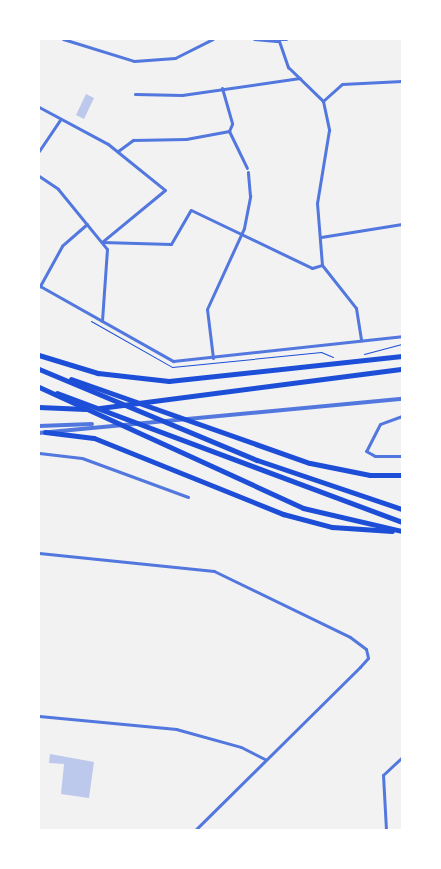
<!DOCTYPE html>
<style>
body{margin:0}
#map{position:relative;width:441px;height:869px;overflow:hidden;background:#f2f2f2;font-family:"Titillium Web",sans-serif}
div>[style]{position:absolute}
.building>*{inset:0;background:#bdc9ec}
.path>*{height:1px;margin:-0.5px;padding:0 0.5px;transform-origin:0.5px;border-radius:0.5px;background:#1d4ed8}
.minor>*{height:3px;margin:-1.5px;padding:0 1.5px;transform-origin:1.5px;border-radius:1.5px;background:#5277de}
.tertiary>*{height:4px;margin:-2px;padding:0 2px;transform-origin:2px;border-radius:2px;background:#5277de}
.secondary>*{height:4.5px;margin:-2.25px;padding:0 2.25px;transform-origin:2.25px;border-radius:2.25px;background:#1d4ed8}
.motorway>*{height:5px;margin:-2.5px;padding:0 2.5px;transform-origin:2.5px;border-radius:2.5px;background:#1d4ed8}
span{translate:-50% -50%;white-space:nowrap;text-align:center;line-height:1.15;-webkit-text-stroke:4px #fff;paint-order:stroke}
.frame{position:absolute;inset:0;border:40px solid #fff;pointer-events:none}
</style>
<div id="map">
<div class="building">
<i style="clip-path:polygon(86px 94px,94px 98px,84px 119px,76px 115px)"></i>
<i style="clip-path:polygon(50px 754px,94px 762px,89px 798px,61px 794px,64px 764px,49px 763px)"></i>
</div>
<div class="path">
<i style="left:91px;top:321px;width:93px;rotate:29.6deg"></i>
<i style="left:172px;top:367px;width:150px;rotate:-5.7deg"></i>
<i style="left:321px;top:352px;width:13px;rotate:23deg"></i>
<i style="left:364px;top:354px;width:39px;rotate:-15deg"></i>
</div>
<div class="minor">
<i style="left:63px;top:39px;width:74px;rotate:17.2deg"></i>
<i style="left:134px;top:61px;width:41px;rotate:-4.2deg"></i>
<i style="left:175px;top:58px;width:42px;rotate:-26.6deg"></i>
<i style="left:254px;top:39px;width:25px;rotate:5deg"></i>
<i style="left:279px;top:41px;width:28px;rotate:71deg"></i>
<i style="left:288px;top:67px;width:49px;rotate:44.2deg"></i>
<i style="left:323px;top:101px;width:30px;rotate:78deg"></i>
<i style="left:329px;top:130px;width:74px;rotate:99.3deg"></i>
<i style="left:317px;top:203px;width:62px;rotate:85.4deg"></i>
<i style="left:278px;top:39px;width:8px"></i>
<i style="left:222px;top:88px;width:37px;rotate:74deg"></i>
<i style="left:232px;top:124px;width:8px;rotate:113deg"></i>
<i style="left:135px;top:94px;width:47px;rotate:1.2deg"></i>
<i style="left:182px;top:95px;width:119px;rotate:-8.2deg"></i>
<i style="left:323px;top:101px;width:25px;rotate:-42deg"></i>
<i style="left:342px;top:84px;width:60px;rotate:-2.9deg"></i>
<i style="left:39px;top:107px;width:78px;rotate:28.2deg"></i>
<i style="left:108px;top:144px;width:73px;rotate:38.9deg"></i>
<i style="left:165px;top:190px;width:82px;rotate:140.5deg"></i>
<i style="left:229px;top:131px;width:41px;rotate:64.1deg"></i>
<i style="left:39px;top:151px;width:37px;rotate:-56deg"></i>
<i style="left:118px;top:151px;width:19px;rotate:-36deg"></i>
<i style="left:133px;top:140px;width:53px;rotate:-1.1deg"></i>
<i style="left:186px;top:139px;width:44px;rotate:-10.5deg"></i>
<i style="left:39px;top:176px;width:23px;rotate:34deg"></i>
<i style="left:58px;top:189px;width:77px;rotate:50.8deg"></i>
<i style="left:107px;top:249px;width:72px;rotate:94deg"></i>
<i style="left:87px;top:224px;width:33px;rotate:139deg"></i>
<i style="left:62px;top:246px;width:46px;rotate:118.8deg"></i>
<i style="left:40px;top:286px;width:153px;rotate:29.4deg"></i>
<i style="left:173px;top:361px;width:230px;rotate:-6.2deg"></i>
<i style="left:321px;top:237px;width:82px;rotate:-9.1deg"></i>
<i style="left:102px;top:242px;width:69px;rotate:1.7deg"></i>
<i style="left:171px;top:244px;width:39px;rotate:-60deg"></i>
<i style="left:191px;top:210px;width:134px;rotate:25.6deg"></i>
<i style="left:312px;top:268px;width:10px;rotate:-17deg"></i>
<i style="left:322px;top:265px;width:55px;rotate:51.7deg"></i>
<i style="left:356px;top:308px;width:33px;rotate:81deg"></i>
<i style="left:213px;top:358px;width:49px;rotate:-97deg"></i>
<i style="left:207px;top:309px;width:89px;rotate:-65.4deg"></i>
<i style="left:244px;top:228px;width:33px;rotate:-79deg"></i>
<i style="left:250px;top:196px;width:24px;rotate:-95deg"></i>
<i style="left:402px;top:416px;width:23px;rotate:160deg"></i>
<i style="left:380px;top:424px;width:30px;rotate:117deg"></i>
<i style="left:366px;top:451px;width:10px;rotate:29deg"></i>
<i style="left:375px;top:456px;width:27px"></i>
<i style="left:39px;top:453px;width:43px;rotate:6.6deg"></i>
<i style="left:82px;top:458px;width:113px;rotate:20.2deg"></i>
<i style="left:39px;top:553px;width:176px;rotate:5.9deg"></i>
<i style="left:214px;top:571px;width:151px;rotate:25.9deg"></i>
<i style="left:350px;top:637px;width:20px;rotate:37deg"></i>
<i style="left:366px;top:649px;width:9px;rotate:77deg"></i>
<i style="left:368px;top:658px;width:12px;rotate:132deg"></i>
<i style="left:360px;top:667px;width:232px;rotate:135.3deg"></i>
<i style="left:39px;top:716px;width:138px;rotate:5.4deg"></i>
<i style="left:176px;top:729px;width:67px;rotate:15.5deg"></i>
<i style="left:241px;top:747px;width:27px;rotate:27deg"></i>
<i style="left:386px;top:830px;width:55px;rotate:-93.1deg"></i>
<i style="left:383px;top:775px;width:26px;rotate:-43deg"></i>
</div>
<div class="tertiary">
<i style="left:39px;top:426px;width:53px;rotate:-2.2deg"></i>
<i style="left:39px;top:433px;width:365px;rotate:-5.4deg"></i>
</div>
<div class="secondary">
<i style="left:39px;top:355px;width:62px;rotate:17deg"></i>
<i style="left:98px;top:373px;width:71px;rotate:6.4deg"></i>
<i style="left:169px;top:381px;width:234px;rotate:-6.1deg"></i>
<i style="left:39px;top:407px;width:46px;rotate:2.5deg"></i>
<i style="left:100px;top:408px;width:305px;rotate:-7.4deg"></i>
</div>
<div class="motorway">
<i style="left:39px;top:369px;width:236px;rotate:22.7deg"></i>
<i style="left:257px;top:460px;width:153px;rotate:18.7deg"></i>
<i style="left:71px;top:379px;width:253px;rotate:19.4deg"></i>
<i style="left:310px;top:463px;width:61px;rotate:11.3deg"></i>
<i style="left:370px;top:475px;width:32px"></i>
<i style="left:39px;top:387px;width:290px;rotate:24.6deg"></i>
<i style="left:303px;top:508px;width:102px;rotate:13.1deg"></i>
<i style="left:57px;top:393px;width:368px;rotate:20.5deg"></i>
<i style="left:45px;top:432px;width:49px;rotate:7deg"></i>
<i style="left:94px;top:438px;width:204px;rotate:21.9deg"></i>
<i style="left:283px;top:514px;width:51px;rotate:14.9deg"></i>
<i style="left:332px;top:527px;width:60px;rotate:3.8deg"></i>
</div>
<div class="frame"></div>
</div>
